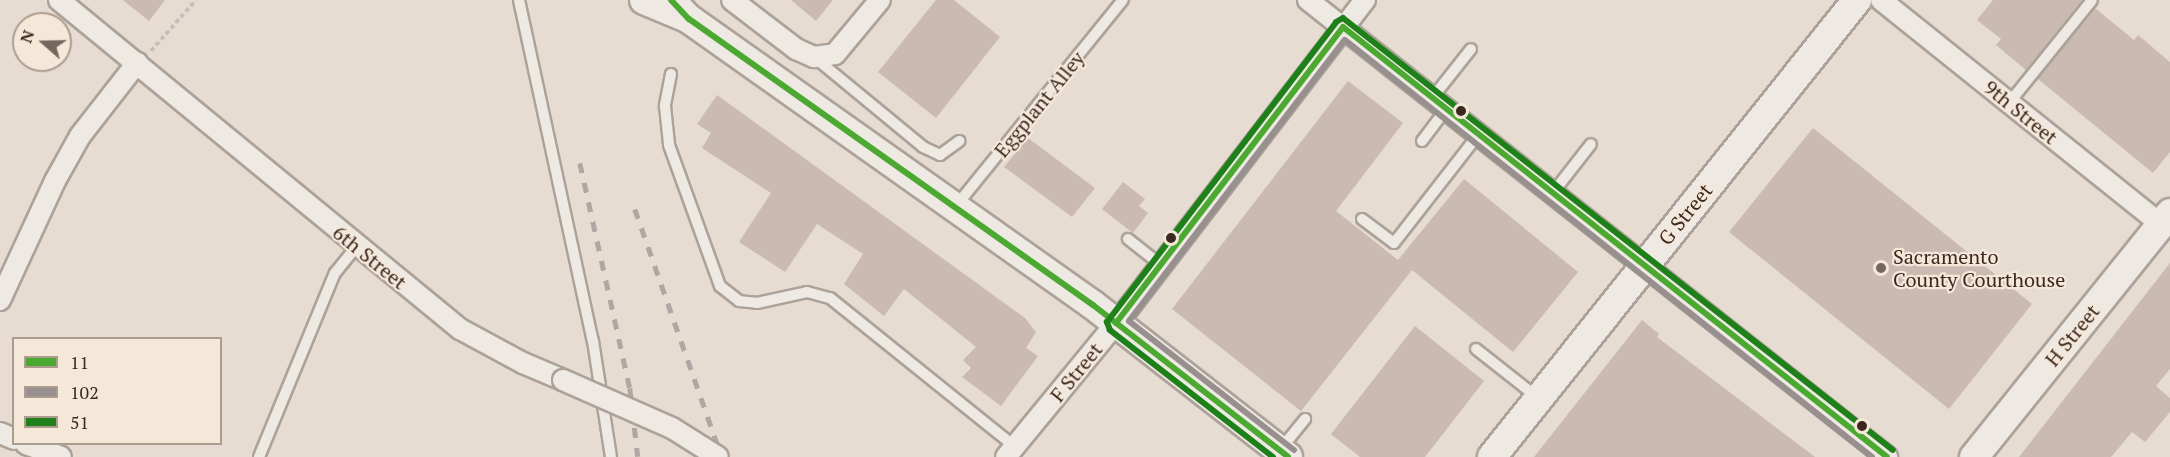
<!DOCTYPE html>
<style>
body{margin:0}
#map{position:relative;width:2170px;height:457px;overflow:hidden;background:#e6dcd1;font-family:"PT Serif",serif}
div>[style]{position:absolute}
.building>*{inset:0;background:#cabab2}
.path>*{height:4px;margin-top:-2px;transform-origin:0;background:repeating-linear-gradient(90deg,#c7bfb9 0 4.5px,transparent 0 7.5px)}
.roads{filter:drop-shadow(2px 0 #aca299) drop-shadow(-2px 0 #aca299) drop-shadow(0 2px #aca299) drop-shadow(0 -2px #aca299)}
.service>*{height:10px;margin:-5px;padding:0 5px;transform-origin:5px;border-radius:5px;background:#eee9e3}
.minor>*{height:20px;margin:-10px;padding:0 10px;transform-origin:10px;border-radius:10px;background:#eee9e3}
.secondary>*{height:28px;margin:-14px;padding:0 14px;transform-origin:14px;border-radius:14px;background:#eee9e3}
.rail>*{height:4.5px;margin-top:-2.25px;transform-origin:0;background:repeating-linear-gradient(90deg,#aea7a2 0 10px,transparent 0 20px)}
.bridges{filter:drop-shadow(2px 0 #aca299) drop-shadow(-2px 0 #aca299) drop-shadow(0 2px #aca299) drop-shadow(0 -2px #aca299)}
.minor-bridge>*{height:20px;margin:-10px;padding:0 10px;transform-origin:10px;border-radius:10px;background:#eee9e3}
.bus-1>*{height:6px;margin:-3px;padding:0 3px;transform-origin:3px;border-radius:3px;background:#4ba931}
.bus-2>*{height:6px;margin:-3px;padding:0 3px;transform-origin:3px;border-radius:3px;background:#97908e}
.bus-3>*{height:6px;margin:-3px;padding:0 3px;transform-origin:3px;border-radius:3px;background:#1e8019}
.dots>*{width:16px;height:16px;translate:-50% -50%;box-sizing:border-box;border:3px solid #f5e8d9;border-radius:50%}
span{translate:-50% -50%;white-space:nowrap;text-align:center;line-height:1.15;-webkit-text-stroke:4.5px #f5e8d9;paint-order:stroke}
.street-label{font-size:20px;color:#3b2921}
.poi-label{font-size:20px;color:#3b2921}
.left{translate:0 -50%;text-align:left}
.legend{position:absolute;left:12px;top:337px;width:210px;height:108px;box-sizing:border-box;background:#f5e8d9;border:2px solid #ab9c8f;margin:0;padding:8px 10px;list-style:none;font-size:18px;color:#3b2921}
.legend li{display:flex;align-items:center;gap:12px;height:30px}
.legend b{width:30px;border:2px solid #ab9c8f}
.north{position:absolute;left:12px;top:12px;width:60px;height:60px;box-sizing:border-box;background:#f5e8d9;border:2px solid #ab9c8f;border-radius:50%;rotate:290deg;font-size:16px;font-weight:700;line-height:24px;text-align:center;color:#3b2921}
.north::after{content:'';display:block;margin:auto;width:21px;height:27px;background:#77685f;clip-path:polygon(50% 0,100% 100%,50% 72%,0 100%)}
</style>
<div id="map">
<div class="building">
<i style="clip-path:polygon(123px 0,165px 0,149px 21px)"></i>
<i style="clip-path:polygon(791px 0,833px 0,816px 21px)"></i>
<i style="clip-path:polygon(936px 0,954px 0,1000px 37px,936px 118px,878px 72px)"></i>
<i style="clip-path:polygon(1993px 0,2082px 0,2026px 70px,1996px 45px,2001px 39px,1977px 20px)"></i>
<i style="clip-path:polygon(2095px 8px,2134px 40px,2138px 35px,2170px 62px,2170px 152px,2153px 173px,2038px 79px)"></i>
<i style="clip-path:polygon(1348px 81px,1403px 123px,1336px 211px,1398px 260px,1464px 179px,1578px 272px,1513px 352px,1412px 270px,1301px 411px,1172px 309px)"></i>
<i style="clip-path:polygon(717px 95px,1025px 318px,1036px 332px,1026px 348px,1038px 356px,1001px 406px,962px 377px,971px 368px,963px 360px,976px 347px,904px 289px,884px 316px,844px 284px,863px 254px,817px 224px,785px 272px,739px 242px,771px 193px,702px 148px,711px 133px,697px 124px)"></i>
<i style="clip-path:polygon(1813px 128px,2032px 304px,1949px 409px,1729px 232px)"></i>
<i style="clip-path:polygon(1028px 138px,1095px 188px,1072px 217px,1004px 167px)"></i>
<i style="clip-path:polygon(1123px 182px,1145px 199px,1139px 206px,1148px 213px,1133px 233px,1102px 209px)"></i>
<i style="clip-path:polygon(2170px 263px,2170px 369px,2156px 386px,2170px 398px,2170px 412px,2145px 442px,2132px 432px,2111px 457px,2019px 457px)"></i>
<i style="clip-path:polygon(1642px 320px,1659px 334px,1657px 337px,1815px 457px,1534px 457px)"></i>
<i style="clip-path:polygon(1415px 326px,1484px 381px,1425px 457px,1360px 457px,1331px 434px)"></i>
</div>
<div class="path">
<i style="left:151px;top:51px;width:68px;rotate:-48.6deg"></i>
</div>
<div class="roads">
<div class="service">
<i style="left:519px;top:0;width:349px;rotate:77.8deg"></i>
<i style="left:593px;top:341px;width:117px;rotate:81.2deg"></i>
<i style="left:814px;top:57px;width:141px;rotate:39.5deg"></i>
<i style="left:923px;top:147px;width:19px;rotate:25deg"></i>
<i style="left:940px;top:155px;width:24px;rotate:-36deg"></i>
<i style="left:671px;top:74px;width:33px;rotate:101deg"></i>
<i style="left:665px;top:106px;width:39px;rotate:84deg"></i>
<i style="left:669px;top:145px;width:150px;rotate:70.1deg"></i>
<i style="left:720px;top:286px;width:24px;rotate:38deg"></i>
<i style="left:739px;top:301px;width:18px;rotate:6deg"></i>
<i style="left:757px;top:303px;width:51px;rotate:-12.4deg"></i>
<i style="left:807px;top:292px;width:24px;rotate:15deg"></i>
<i style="left:830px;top:298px;width:238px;rotate:38.8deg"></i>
<i style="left:1433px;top:97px;width:61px;rotate:-51.6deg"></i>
<i style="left:2009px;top:103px;width:132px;rotate:-51.1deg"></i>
<i style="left:1422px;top:141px;width:41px;rotate:-52.9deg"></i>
<i style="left:1552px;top:194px;width:63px;rotate:-52deg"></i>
<i style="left:956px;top:206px;width:265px;rotate:-51deg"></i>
<i style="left:1362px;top:219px;width:40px;rotate:37deg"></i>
<i style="left:1394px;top:243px;width:138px;rotate:-52.1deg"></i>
<i style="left:1128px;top:239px;width:42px;rotate:38.2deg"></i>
<i style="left:1476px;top:349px;width:78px;rotate:38.2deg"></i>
<i style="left:1280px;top:450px;width:40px;rotate:-51deg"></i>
<i style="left:259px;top:457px;width:199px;rotate:-67.6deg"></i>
<i style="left:335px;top:273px;width:35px;rotate:-51deg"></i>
</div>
<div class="minor">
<i style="left:59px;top:0;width:519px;rotate:39.37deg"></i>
<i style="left:460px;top:329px;width:72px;rotate:28.4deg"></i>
<i style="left:523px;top:363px;width:43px;rotate:23deg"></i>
<i style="left:732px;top:0;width:81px;rotate:37.4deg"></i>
<i style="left:796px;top:49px;width:20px;rotate:24deg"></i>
<i style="left:814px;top:57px;width:21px;rotate:-8deg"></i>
<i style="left:835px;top:54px;width:70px;rotate:-50.2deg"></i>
<i style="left:1308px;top:0;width:738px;rotate:38.28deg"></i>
<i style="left:1881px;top:0;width:359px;rotate:38.7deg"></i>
<i style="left:0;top:300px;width:131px;rotate:-65.2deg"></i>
<i style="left:55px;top:181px;width:51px;rotate:-60.9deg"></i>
<i style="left:80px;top:136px;width:93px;rotate:-52deg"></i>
<i style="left:0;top:433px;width:15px;rotate:23deg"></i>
<i style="left:26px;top:444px;width:37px;rotate:20deg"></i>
<i style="left:1006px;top:457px;width:195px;rotate:-50.6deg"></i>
<i style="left:1130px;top:306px;width:386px;rotate:-52.5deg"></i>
</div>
<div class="secondary">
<i style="left:644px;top:0;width:47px;rotate:22.7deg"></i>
<i style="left:671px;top:0;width:26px;rotate:47deg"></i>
<i style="left:689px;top:19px;width:495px;rotate:35.3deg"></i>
<i style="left:1093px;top:305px;width:247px;rotate:37.9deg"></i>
<i style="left:1492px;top:457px;width:585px;rotate:-51.39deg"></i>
<i style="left:1974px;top:457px;width:313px;rotate:-51.2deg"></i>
</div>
</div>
<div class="rail">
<i style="left:580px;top:163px;width:230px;rotate:77.5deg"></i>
<i style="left:630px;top:388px;width:69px;rotate:83.4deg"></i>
<i style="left:635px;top:209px;width:263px;rotate:70.7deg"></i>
</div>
<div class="bridges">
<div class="minor-bridge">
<i style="left:563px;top:380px;width:119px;rotate:23.8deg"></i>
<i style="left:672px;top:428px;width:54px;rotate:32.2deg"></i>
</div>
</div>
<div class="bus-1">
<i style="left:671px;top:0;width:26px;rotate:47deg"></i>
<i style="left:689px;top:19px;width:495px;rotate:35.3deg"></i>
<i style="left:1093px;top:305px;width:247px;rotate:37.9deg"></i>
<i style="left:1116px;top:323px;width:373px;rotate:-52.5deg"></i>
<i style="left:1343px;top:27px;width:693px;rotate:38.32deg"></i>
</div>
<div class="bus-2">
<i style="left:1294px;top:450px;width:209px;rotate:-142deg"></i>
<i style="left:1129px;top:321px;width:354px;rotate:-52.5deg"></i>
<i style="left:1345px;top:40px;width:672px;rotate:38.35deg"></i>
</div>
<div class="bus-3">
<i style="left:1273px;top:457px;width:207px;rotate:-142.1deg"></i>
<i style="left:1110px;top:330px;width:9px;rotate:-111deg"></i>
<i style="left:1107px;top:322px;width:377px;rotate:-52.6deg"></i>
<i style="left:1336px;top:22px;width:8px;rotate:-30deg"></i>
<i style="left:1343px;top:18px;width:699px;rotate:38.15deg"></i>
</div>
<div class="dots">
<i style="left:1461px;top:111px;background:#3b2921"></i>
<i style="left:1171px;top:238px;background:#3b2921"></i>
<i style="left:1881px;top:268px;background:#77685f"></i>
<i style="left:1862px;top:426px;background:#3b2921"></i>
</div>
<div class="street-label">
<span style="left:1039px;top:104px;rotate:-51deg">Eggplant Alley</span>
<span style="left:2021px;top:112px;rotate:39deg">9th Street</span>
<span style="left:1685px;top:214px;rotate:-51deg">G Street</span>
<span style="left:370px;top:257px;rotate:39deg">6th Street</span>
<span style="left:2072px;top:335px;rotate:-51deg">H Street</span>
<span style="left:1076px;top:372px;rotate:-51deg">F Street</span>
</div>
<div class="poi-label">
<span class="left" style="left:1893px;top:268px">Sacramento<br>County Courthouse</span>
</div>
<ul class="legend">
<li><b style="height:8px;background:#4ba931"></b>11</li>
<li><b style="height:8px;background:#97908e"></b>102</li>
<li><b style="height:8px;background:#1e8019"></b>51</li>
</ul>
<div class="north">N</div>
</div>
